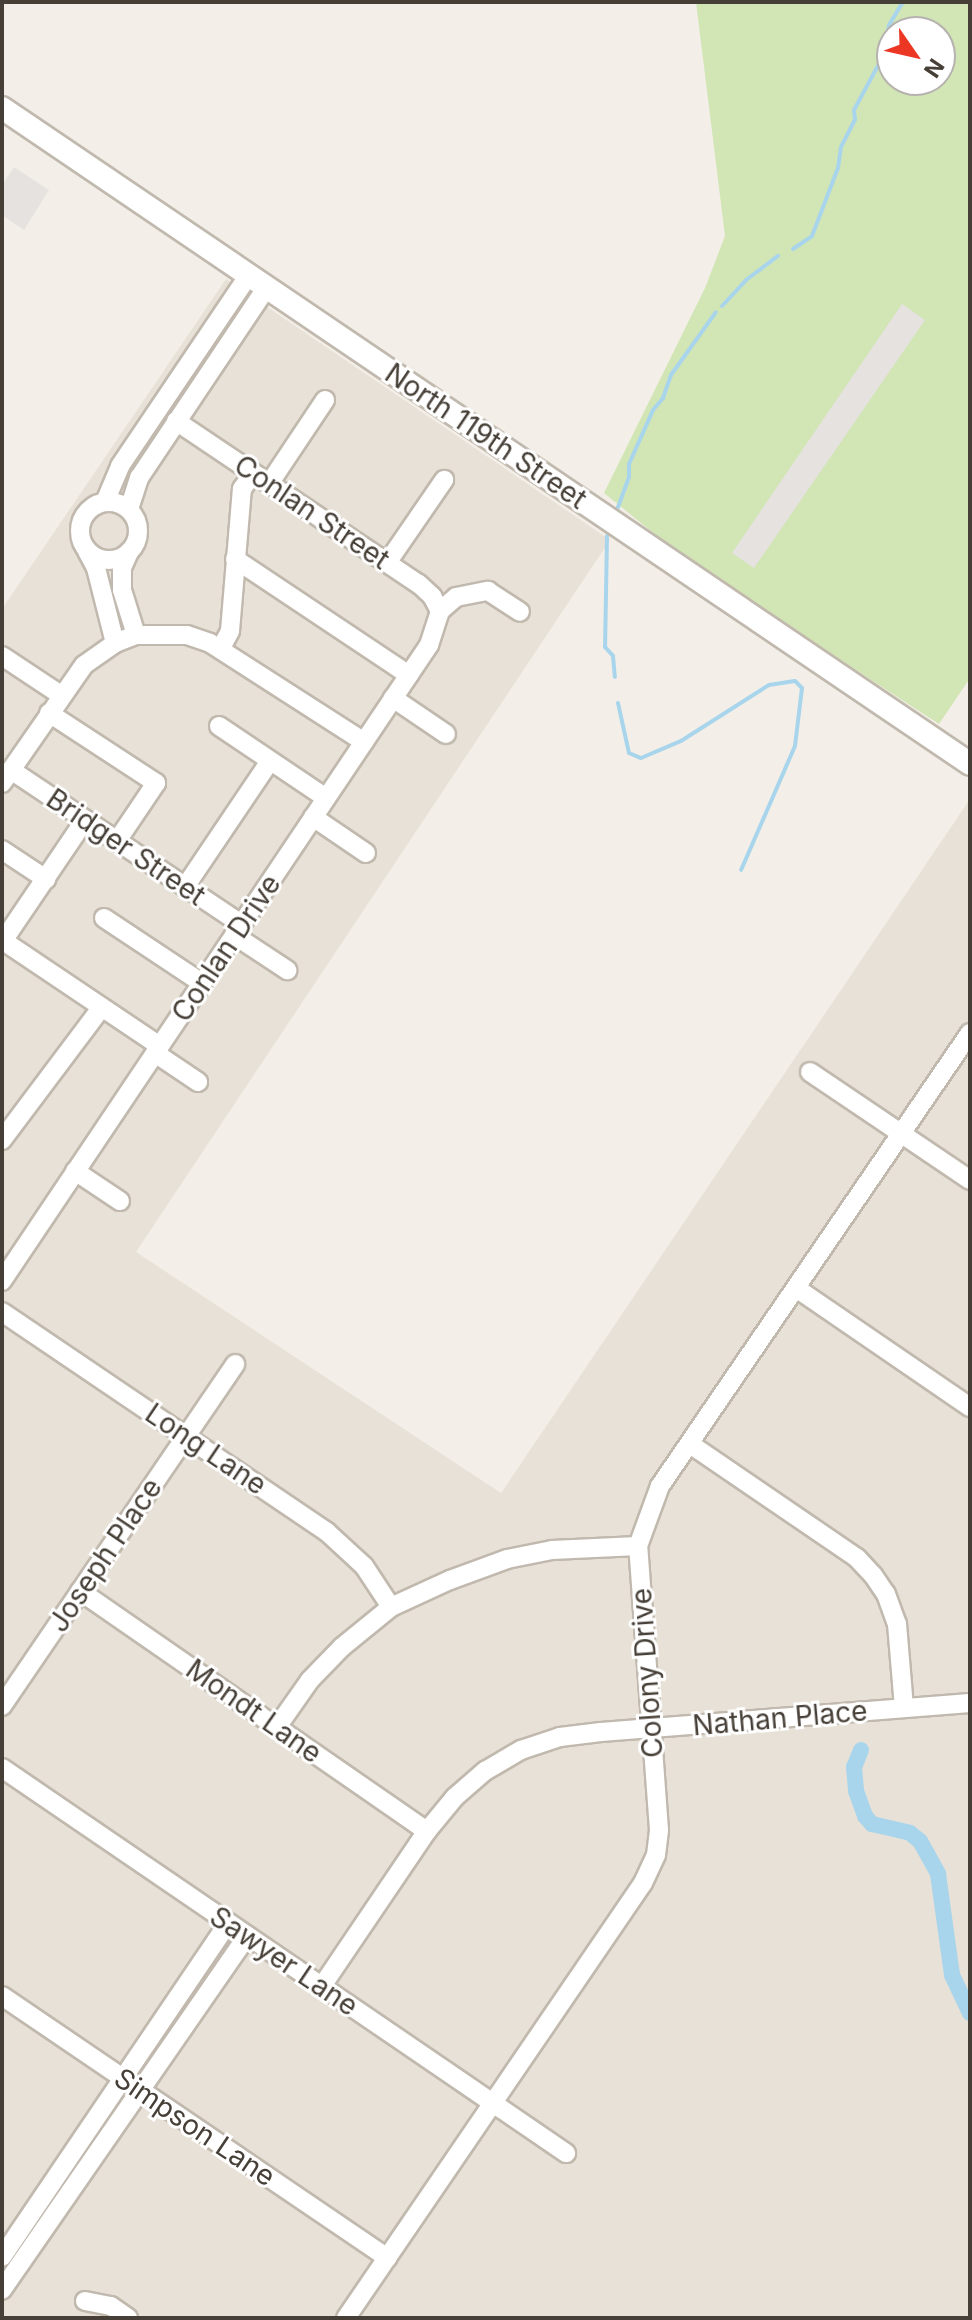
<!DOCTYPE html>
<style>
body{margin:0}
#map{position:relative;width:972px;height:2320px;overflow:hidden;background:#f3efe8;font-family:Inter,sans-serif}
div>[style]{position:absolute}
.residential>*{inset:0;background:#e7e1d7}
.green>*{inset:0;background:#d2e5b4}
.parking>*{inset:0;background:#e5e2e0}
.stream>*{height:4px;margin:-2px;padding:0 2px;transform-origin:2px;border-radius:2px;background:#a8d5ec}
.canal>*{height:16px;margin:-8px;padding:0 8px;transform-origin:8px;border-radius:8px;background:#a8d5ec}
.roads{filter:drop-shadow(2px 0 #c1b9ae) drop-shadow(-2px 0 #c1b9ae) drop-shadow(0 2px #c1b9ae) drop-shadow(0 -2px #c1b9ae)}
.minor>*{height:18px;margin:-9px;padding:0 9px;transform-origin:9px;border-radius:9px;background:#fff}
.minor>.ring{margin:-9px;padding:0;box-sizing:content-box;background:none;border:18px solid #fff;border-radius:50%}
.tertiary>*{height:22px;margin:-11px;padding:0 11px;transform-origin:11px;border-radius:11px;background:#fff}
span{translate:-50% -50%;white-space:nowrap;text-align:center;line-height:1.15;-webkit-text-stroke:6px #fff;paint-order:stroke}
.street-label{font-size:28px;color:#463f37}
.frame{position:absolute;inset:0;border:4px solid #463f37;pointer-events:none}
.north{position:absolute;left:876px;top:16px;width:80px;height:80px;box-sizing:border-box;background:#fff;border:2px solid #b5b2af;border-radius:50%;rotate:124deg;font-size:22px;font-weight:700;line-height:32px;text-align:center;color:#463f37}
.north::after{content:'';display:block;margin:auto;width:28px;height:36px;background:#ed3725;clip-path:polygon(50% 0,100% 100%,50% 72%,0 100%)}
</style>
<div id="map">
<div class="residential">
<i style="clip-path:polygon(226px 279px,610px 540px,136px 1252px,501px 1493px,970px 799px,970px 2318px,2px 2318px,2px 609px)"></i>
</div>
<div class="green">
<i style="clip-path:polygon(evenodd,696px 2px,970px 2px,970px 678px,939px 724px,688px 561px,604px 493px,705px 288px,725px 236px,696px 2px,892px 32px,940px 32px,940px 80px,892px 80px,892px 32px)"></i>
</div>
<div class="parking">
<i style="clip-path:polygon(14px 167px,49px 190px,24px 230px,2px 215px,2px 185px)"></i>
<i style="clip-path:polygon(902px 304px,925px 320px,754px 568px,732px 553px)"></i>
</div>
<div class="stream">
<i style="left:793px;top:249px;width:23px;rotate:-34deg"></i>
<i style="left:812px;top:236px;width:73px;rotate:-69.1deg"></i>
<i style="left:838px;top:168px;width:21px;rotate:-82deg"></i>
<i style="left:841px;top:147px;width:30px;rotate:-63deg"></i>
<i style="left:855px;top:120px;width:10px;rotate:-96deg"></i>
<i style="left:854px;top:110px;width:55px;rotate:-61.6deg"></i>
<i style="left:880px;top:62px;width:38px;rotate:-76deg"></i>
<i style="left:889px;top:25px;width:27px;rotate:-59deg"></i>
<i style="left:722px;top:306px;width:35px;rotate:-47deg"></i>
<i style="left:746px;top:280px;width:40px;rotate:-37deg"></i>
<i style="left:617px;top:510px;width:35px;rotate:-70deg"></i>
<i style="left:629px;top:477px;width:13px;rotate:-90deg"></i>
<i style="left:629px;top:464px;width:59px;rotate:-66deg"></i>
<i style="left:653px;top:410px;width:16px;rotate:-50deg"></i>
<i style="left:663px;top:398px;width:24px;rotate:-71deg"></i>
<i style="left:671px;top:375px;width:77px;rotate:-54.5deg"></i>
<i style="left:607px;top:536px;width:111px;rotate:91deg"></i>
<i style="left:605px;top:647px;width:12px;rotate:48deg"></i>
<i style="left:613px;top:656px;width:21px;rotate:85deg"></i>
<i style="left:618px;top:703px;width:51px;rotate:77.6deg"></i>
<i style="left:629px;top:753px;width:13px;rotate:23deg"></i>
<i style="left:641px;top:758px;width:43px;rotate:-23deg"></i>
<i style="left:681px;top:741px;width:104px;rotate:-32.5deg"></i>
<i style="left:769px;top:685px;width:26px;rotate:-9deg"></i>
<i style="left:795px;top:681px;width:10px;rotate:45deg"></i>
<i style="left:802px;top:688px;width:58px;rotate:96.9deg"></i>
<i style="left:795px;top:746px;width:135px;rotate:113.5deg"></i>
</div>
<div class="canal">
<i style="left:861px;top:1750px;width:18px;rotate:112deg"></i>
<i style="left:854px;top:1767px;width:24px;rotate:85deg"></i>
<i style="left:856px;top:1791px;width:27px;rotate:70deg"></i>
<i style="left:865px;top:1816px;width:11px;rotate:49deg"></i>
<i style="left:872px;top:1824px;width:39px;rotate:13deg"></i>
<i style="left:910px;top:1833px;width:13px;rotate:39deg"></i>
<i style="left:920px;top:1841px;width:38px;rotate:61deg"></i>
<i style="left:938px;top:1874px;width:102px;rotate:82.1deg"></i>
<i style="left:952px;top:1975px;width:42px;rotate:64.7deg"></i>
</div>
<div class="roads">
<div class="minor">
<i style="left:176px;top:421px;width:293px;rotate:33.9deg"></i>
<i style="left:419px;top:584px;width:18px;rotate:43deg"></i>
<i style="left:432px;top:596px;width:17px;rotate:62deg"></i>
<i style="left:269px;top:484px;width:101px;rotate:-56.3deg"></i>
<i class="ring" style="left:80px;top:502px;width:40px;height:40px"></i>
<i style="left:105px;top:502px;width:39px;rotate:-67deg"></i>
<i style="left:120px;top:466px;width:230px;rotate:-56deg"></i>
<i style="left:129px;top:509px;width:33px;rotate:-72deg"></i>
<i style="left:139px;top:478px;width:230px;rotate:-56.2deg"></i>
<i style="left:87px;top:551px;width:19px;rotate:62deg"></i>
<i style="left:96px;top:568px;width:77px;rotate:75.8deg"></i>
<i style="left:129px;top:552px;width:17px;rotate:114deg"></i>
<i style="left:122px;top:568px;width:22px;rotate:90deg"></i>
<i style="left:122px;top:590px;width:47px;rotate:72.7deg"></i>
<i style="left:235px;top:559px;width:209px;rotate:33.7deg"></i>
<i style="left:387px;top:563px;width:101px;rotate:-55.5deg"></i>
<i style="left:440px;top:611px;width:21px;rotate:-41deg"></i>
<i style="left:456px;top:597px;width:33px;rotate:-11deg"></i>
<i style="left:488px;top:591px;width:38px;rotate:33deg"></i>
<i style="left:221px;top:648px;width:19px;rotate:-62deg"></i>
<i style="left:230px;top:631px;width:143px;rotate:-85.2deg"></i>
<i style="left:242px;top:489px;width:19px;rotate:-55deg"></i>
<i style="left:2px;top:656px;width:71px;rotate:33.5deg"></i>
<i style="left:393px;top:698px;width:64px;rotate:34.2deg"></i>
<i style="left:49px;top:713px;width:128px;rotate:33.2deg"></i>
<i style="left:156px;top:783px;width:70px;rotate:123.9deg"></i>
<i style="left:219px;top:726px;width:129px;rotate:33.9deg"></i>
<i style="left:11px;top:770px;width:277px;rotate:33.8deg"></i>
<i style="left:2px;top:783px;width:144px;rotate:-55.2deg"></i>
<i style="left:84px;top:665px;width:38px;rotate:-35deg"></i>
<i style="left:115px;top:643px;width:22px;rotate:-21deg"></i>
<i style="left:136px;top:635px;width:51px"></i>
<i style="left:187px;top:635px;width:24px;rotate:19deg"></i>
<i style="left:210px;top:643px;width:183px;rotate:32.7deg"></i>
<i style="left:313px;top:817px;width:64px;rotate:34.2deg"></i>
<i style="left:2px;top:850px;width:53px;rotate:33.4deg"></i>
<i style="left:185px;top:887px;width:152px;rotate:-56deg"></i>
<i style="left:104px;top:918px;width:118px;rotate:33.6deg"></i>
<i style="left:234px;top:935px;width:64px;rotate:33.4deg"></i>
<i style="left:2px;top:940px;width:190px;rotate:33.9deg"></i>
<i style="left:3px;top:941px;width:146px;rotate:-55.9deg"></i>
<i style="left:155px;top:1053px;width:52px;rotate:34deg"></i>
<i style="left:810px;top:1072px;width:193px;rotate:34deg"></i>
<i style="left:2px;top:1140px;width:166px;rotate:-53.1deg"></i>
<i style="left:75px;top:1171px;width:54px;rotate:33.7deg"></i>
<i style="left:2px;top:1281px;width:766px;rotate:-56.12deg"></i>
<i style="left:429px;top:645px;width:36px;rotate:-72deg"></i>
<i style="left:796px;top:1288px;width:211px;rotate:34.4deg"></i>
<i style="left:2px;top:1312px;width:392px;rotate:34.1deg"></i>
<i style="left:327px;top:1532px;width:50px;rotate:42.6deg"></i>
<i style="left:364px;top:1566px;width:49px;rotate:56.6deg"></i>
<i style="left:690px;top:1444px;width:202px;rotate:34.3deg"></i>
<i style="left:857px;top:1558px;width:23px;rotate:47deg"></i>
<i style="left:873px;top:1575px;width:23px;rotate:56deg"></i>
<i style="left:886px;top:1594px;width:32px;rotate:70deg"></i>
<i style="left:897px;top:1624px;width:84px;rotate:85.2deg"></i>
<i style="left:80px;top:1591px;width:422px;rotate:34.7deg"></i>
<i style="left:2px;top:1706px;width:414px;rotate:-55.7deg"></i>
<i style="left:277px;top:1727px;width:57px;rotate:-54.9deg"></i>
<i style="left:310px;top:1680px;width:46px;rotate:-45.9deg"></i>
<i style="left:342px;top:1647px;width:63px;rotate:-39.2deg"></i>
<i style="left:391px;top:1607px;width:65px;rotate:-24.6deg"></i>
<i style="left:450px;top:1580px;width:61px;rotate:-20.2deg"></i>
<i style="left:507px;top:1559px;width:46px;rotate:-11.3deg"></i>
<i style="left:552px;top:1550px;width:86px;rotate:-2.7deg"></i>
<i style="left:2px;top:1768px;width:683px;rotate:34.32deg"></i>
<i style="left:322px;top:1986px;width:187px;rotate:-55.9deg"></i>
<i style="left:427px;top:1831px;width:44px;rotate:-50.5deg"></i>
<i style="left:455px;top:1797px;width:40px;rotate:-41deg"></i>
<i style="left:485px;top:1771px;width:42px;rotate:-30.3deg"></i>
<i style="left:521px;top:1750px;width:41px;rotate:-18.4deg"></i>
<i style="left:560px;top:1737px;width:41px;rotate:-7deg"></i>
<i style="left:601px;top:1732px;width:370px;rotate:-4.5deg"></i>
<i style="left:2px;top:1996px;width:466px;rotate:34.2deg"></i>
<i style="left:2px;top:2257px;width:403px;rotate:-55.9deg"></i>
<i style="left:2px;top:2290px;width:431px;rotate:-55.3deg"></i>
<i style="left:85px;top:2301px;width:26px;rotate:11deg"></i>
<i style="left:111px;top:2306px;width:21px;rotate:35deg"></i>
<i style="left:346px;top:2318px;width:527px;rotate:-55.68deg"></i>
<i style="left:643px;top:1883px;width:31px;rotate:-65deg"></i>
<i style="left:656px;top:1855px;width:25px;rotate:-83deg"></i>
<i style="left:659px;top:1830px;width:285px;rotate:-94.2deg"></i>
<i style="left:638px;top:1546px;width:64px;rotate:-69.9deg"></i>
<i style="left:660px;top:1486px;width:549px;rotate:-55.62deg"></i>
</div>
<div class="tertiary">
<i style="left:2px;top:108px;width:1169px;rotate:34.12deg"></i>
</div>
</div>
<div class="street-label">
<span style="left:486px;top:436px;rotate:34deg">North 119th Street</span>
<span style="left:312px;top:512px;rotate:34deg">Conlan Street</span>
<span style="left:126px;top:847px;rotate:34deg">Bridger Street</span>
<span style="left:226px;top:948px;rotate:-56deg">Conlan Drive</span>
<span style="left:206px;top:1449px;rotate:34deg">Long Lane</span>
<span style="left:105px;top:1555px;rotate:-56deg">Joseph Place</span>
<span style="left:647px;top:1673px;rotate:-94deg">Colony Drive</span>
<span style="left:254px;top:1711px;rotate:35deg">Mondt Lane</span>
<span style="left:780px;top:1718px;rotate:-5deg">Nathan Place</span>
<span style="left:284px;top:1961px;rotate:34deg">Sawyer Lane</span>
<span style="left:195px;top:2127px;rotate:34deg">Simpson Lane</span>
</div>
<div class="frame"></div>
<div class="north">N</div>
</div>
